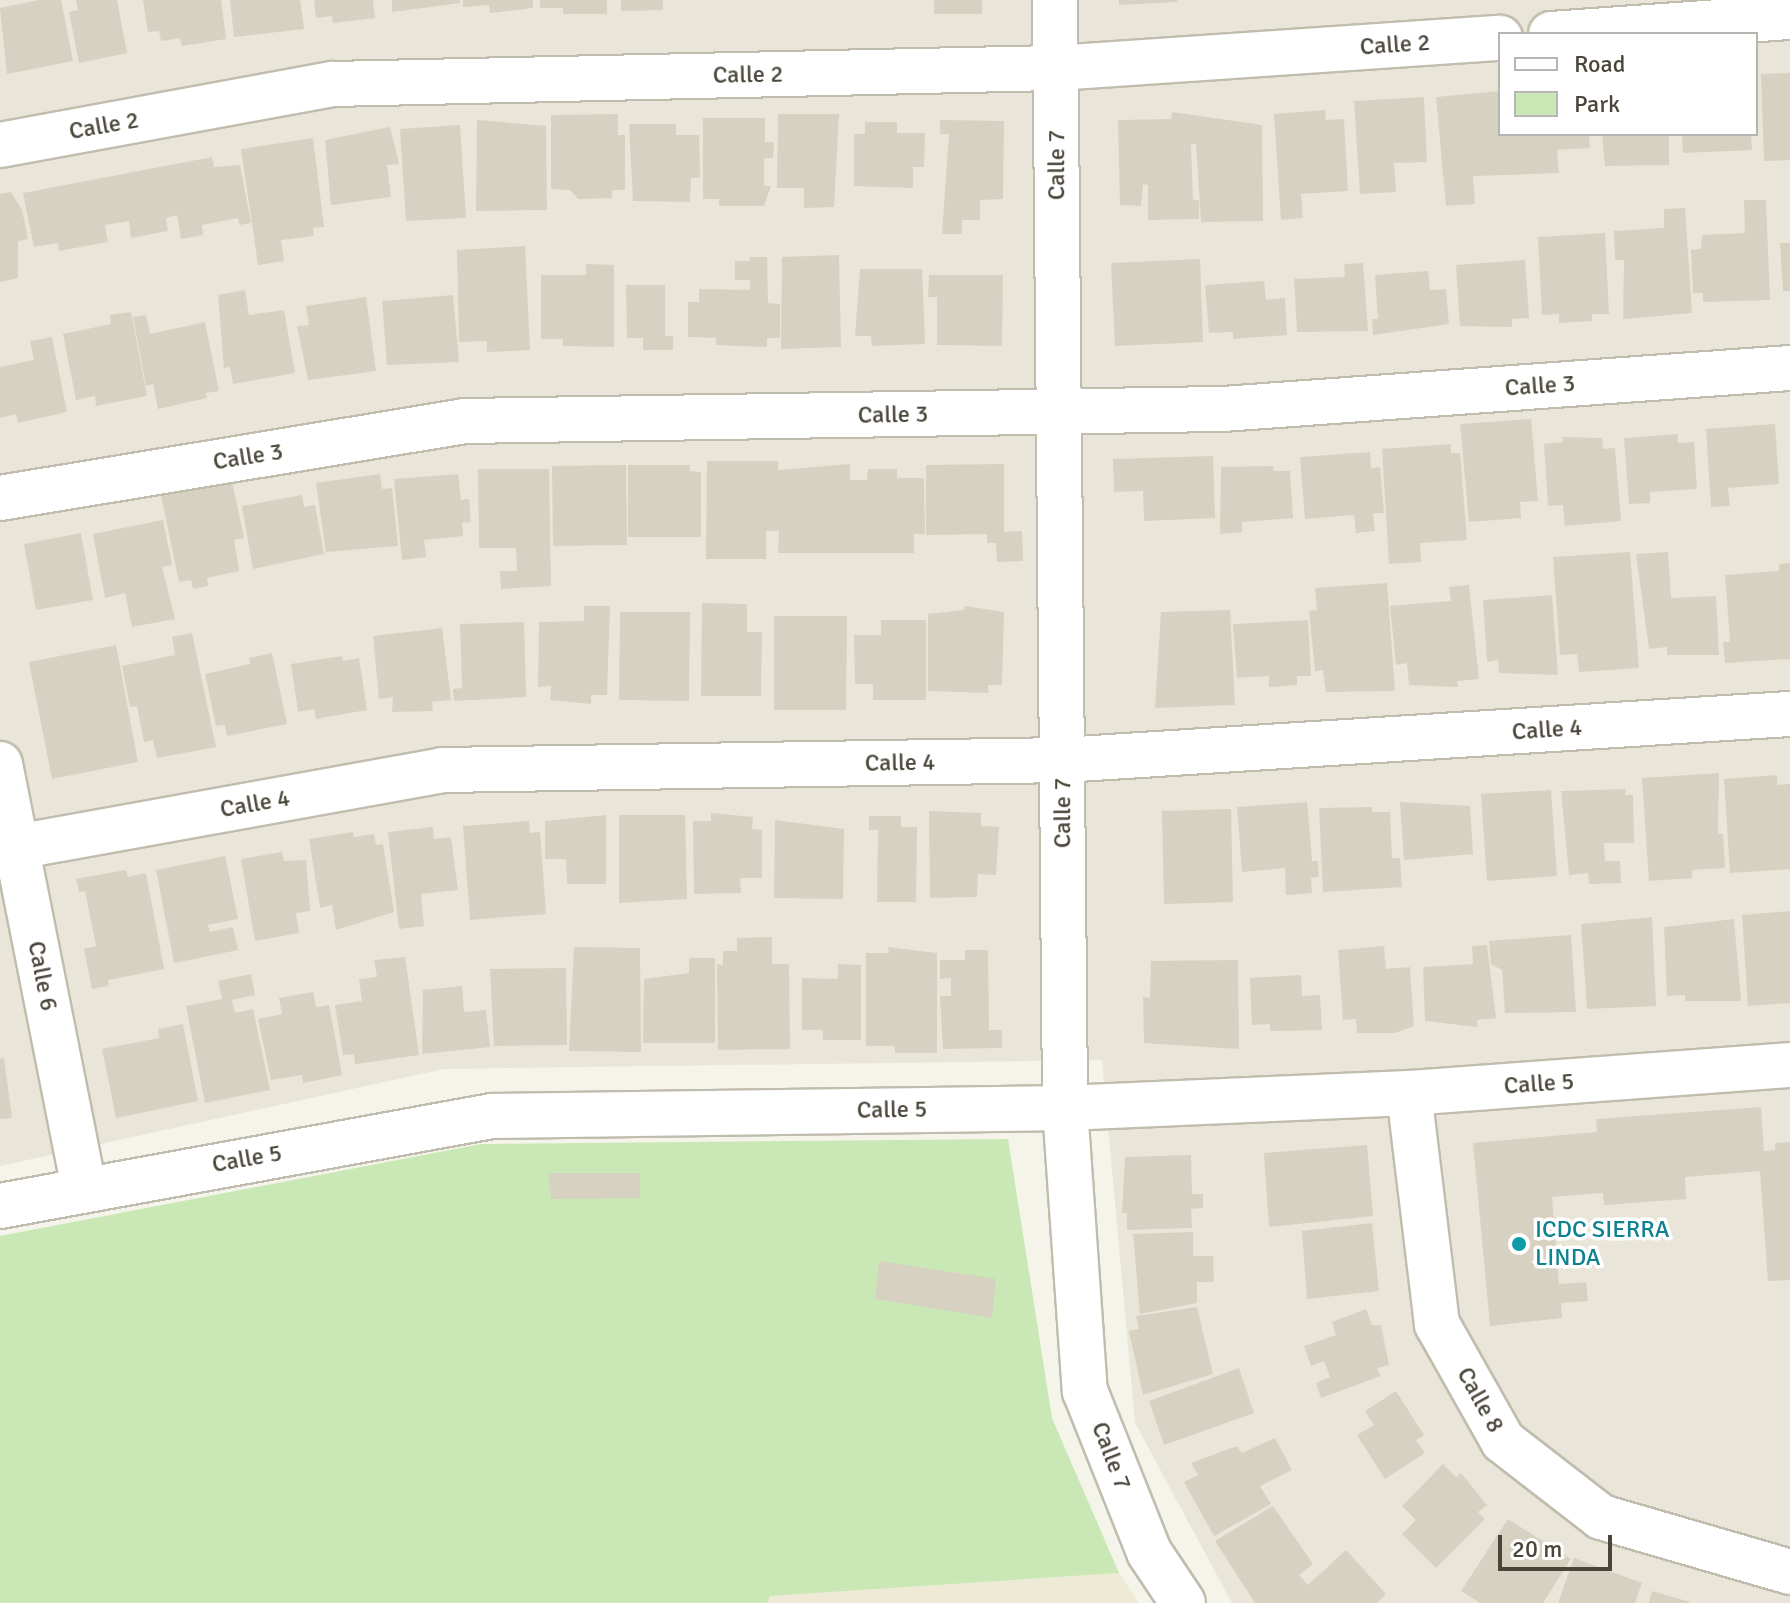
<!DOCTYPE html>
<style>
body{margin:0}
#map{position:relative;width:1790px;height:1603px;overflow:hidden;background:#f5f4eb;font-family:Signika,sans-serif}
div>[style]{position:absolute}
.residential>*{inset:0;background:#e9e6d9}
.education>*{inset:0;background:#eeead6}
.green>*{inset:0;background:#cae8b5}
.building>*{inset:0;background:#d7d1c1}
.roads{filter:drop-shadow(2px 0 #c1bdae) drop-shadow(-2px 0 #c1bdae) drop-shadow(0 2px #c1bdae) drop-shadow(0 -2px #c1bdae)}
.minor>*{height:44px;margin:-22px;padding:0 22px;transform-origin:22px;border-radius:22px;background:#fff}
.dots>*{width:22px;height:22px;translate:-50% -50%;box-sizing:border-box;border:4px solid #fff;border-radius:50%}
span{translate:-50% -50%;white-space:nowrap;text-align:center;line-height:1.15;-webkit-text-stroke:7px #fff;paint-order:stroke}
.street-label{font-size:24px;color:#4a4539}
.culture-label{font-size:24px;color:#0d838f}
.left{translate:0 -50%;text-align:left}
.legend{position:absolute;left:1498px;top:32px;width:260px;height:104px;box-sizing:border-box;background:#fff;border:2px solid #b7b5b0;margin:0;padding:10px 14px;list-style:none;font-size:24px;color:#4a4539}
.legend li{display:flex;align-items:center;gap:16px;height:40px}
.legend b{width:40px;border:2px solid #b7b5b0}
.scale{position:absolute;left:1498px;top:1535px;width:114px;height:36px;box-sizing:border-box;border:4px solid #4a4539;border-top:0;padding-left:10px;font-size:24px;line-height:28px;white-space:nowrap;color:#4a4539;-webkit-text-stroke:6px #fff;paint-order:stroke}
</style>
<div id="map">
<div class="residential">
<i style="clip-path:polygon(evenodd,0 0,1790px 0,1790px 1603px,1232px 1603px,1135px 1423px,1102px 1060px,444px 1069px,0 1166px,0 0,1500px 34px,1756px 34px,1756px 134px,1500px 134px,1500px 34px)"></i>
</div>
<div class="education">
<i style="clip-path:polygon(1119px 1573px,1139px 1603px,767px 1603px,770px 1596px)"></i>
</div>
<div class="green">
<i style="clip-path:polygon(1008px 1139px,1052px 1418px,1119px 1573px,770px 1596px,767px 1603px,0 1603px,0 1236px,481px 1144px)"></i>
</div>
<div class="building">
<i style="clip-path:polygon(39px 0,61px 0,73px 61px,7px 74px,0 8px)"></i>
<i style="clip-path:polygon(76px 0,117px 0,127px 53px,79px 63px,69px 12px,78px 10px)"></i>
<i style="clip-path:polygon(143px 0,221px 0,226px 39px,182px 46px,180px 38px,161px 41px,159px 31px,148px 32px)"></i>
<i style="clip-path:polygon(230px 0,300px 0,304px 29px,234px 37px)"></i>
<i style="clip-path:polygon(314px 0,373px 0,375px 18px,333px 23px,332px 16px,316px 18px)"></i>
<i style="clip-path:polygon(392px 0,460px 0,460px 3px,392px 12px)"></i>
<i style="clip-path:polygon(463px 0,533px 0,533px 8px,490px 13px,489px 5px,463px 7px)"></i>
<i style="clip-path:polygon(540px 0,607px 0,607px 14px,563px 14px,563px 8px,540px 8px)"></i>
<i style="clip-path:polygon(621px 0,663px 0,663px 10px,621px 11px)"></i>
<i style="clip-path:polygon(934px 0,982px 0,982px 14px,934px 14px)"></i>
<i style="clip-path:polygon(1119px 0,1177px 0,1177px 2px,1119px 5px)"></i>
<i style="clip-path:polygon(1790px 73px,1790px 160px,1764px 161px,1761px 74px)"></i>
<i style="clip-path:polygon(1500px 91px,1500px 134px,1589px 134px,1590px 148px,1557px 150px,1559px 173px,1473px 176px,1475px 204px,1446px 206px,1436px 97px)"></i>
<i style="clip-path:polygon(1424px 97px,1427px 162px,1394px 163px,1396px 192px,1360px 194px,1354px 101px)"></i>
<i style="clip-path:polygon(1325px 110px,1326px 120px,1344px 119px,1348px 191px,1301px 194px,1303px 218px,1281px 220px,1274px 114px)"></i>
<i style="clip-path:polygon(1172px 112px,1262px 125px,1263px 221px,1201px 222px,1196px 144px,1191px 144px,1193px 200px,1199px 200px,1199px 219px,1148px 220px,1148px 185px,1143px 184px,1141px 206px,1120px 205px,1118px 120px,1171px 119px)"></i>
<i style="clip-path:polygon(618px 114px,618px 135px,625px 135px,625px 190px,612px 190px,612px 198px,578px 199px,570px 190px,551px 189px,551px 115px)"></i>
<i style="clip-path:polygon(778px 114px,839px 114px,834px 207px,804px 208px,804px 188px,777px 188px)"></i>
<i style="clip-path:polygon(703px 118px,765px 118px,765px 142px,774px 142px,773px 158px,764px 158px,764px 186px,771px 186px,764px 206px,719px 206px,719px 199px,703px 199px)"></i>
<i style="clip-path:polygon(477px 120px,546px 126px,547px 210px,476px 211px)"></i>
<i style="clip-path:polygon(940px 120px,1004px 121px,1003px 199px,980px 200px,980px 220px,962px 220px,962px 234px,942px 234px,949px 134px,940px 134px)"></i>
<i style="clip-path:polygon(865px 122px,897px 122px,897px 133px,925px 133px,924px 167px,913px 167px,913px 188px,854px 186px,854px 134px,865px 134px)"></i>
<i style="clip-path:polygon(629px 124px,676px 124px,676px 135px,699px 135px,700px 178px,691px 178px,690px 202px,633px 201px)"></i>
<i style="clip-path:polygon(460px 125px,466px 218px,406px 221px,400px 129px)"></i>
<i style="clip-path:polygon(390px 127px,399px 164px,387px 165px,391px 197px,331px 205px,325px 140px)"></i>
<i style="clip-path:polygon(1602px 134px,1669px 134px,1669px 165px,1605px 166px)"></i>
<i style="clip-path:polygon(1682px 134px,1751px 134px,1752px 150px,1683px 153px)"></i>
<i style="clip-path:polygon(313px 138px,324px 227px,313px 228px,314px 236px,281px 240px,284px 261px,258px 265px,241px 149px)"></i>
<i style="clip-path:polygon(212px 157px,214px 167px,240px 165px,251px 223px,239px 225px,238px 218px,202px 225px,203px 235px,181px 239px,177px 215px,166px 218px,168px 231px,131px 238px,129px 221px,105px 225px,108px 242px,59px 251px,58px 243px,34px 247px,23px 193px)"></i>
<i style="clip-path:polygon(11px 192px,22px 210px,28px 239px,18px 241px,18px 278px,0 282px,0 194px)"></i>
<i style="clip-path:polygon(1744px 200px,1766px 200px,1770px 300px,1703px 302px,1703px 293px,1693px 293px,1691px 250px,1701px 249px,1702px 235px,1745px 233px)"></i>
<i style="clip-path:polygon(1685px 208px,1692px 313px,1623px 319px,1624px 260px,1615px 260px,1614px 231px,1664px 228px,1664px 209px)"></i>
<i style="clip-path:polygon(1605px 233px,1609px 314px,1592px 314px,1592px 321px,1559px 323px,1559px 314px,1542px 315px,1538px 237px)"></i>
<i style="clip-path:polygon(1780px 243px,1790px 243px,1790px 291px,1783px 291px)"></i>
<i style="clip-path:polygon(525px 246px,530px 350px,487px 352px,487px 341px,459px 342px,457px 250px)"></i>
<i style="clip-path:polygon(839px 255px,841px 347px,781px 349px,782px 257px)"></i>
<i style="clip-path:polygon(749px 257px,767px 257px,768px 303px,780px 304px,780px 338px,767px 338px,767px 347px,716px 345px,716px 338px,688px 337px,688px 302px,699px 302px,699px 289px,750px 290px,750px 280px,735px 280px,735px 261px,750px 261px)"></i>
<i style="clip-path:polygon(1200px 259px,1203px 342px,1115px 346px,1111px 263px)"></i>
<i style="clip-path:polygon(1525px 260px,1529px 318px,1512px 319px,1512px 327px,1460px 326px,1456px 265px)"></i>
<i style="clip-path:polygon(1363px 263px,1368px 331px,1297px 332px,1294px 279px,1345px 277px,1344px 264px)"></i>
<i style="clip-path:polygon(586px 264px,614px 265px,614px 347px,563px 346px,563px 339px,541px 339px,541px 275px,586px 275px)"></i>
<i style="clip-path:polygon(860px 269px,922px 269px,925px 344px,872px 346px,871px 336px,855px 336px)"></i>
<i style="clip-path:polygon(1428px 271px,1430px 290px,1446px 289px,1449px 324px,1373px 335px,1372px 319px,1378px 319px,1375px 275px)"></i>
<i style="clip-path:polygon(929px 275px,1003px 275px,1002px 346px,937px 345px,937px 297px,928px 297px)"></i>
<i style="clip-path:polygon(1264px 281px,1266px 300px,1285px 298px,1287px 335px,1233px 339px,1233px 332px,1209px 333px,1205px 285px)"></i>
<i style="clip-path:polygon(626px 285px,665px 285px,665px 336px,673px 336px,673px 350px,643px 350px,643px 338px,627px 338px)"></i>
<i style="clip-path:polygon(245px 290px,249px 315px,284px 310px,295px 373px,233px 384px,230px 367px,224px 368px,218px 295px)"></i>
<i style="clip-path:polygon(453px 295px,459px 362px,387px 365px,382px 301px)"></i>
<i style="clip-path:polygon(366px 297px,376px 371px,308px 380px,297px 326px,309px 325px,306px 306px)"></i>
<i style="clip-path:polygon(131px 312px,147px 396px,96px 406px,95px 396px,76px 400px,63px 334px,111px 324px,110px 315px)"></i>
<i style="clip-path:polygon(146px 315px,150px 334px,205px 322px,219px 391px,206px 393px,207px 398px,158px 409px,153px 384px,146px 386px,133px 317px)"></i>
<i style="clip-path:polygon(52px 337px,67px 412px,18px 423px,16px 414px,0 418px,0 367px,34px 360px,30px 341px)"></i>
<i style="clip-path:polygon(1531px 419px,1538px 501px,1520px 502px,1521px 518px,1469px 522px,1460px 424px)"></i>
<i style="clip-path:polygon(1775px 424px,1779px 484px,1728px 488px,1730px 506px,1711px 507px,1706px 429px)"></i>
<i style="clip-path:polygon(1678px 434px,1678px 443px,1694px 442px,1697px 489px,1650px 492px,1650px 503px,1629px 504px,1624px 438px)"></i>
<i style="clip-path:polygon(1562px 437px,1602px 438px,1603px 449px,1615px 448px,1621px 521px,1565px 526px,1563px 505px,1548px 506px,1544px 444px,1563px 442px)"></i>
<i style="clip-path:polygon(1451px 444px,1451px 453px,1460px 453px,1467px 540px,1420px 543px,1421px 562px,1389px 564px,1382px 449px)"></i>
<i style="clip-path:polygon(1370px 452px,1371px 468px,1380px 467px,1384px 513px,1373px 513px,1375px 531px,1356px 533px,1354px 515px,1305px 519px,1300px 457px)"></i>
<i style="clip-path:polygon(1213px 456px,1215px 518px,1144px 521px,1143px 491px,1114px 492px,1113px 459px)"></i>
<i style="clip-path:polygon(707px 461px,778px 461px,778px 470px,850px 464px,850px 480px,867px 480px,868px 469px,897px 469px,897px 478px,924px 478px,925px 534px,914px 534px,914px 553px,778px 553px,779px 531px,766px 531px,766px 559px,706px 559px)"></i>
<i style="clip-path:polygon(1004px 464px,1004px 532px,1022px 531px,1023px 561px,997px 562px,996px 543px,987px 543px,987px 534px,926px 535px,926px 465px)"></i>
<i style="clip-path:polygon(626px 465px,627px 545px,553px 546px,552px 466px)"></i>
<i style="clip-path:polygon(628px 465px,690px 465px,690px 471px,701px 472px,701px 537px,628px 537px)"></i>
<i style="clip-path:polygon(1273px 466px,1274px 471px,1290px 471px,1293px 518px,1242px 522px,1242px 532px,1220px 534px,1221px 467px)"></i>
<i style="clip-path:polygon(478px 469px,549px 469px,551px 586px,501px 589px,500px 571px,517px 571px,516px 548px,479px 548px)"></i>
<i style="clip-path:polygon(380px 474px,382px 489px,392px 488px,398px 546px,326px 552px,316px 483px)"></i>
<i style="clip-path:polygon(458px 474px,461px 500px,469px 499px,471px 522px,462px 523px,463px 536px,424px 540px,426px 557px,402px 560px,394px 479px)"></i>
<i style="clip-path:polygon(232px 481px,244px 538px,234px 540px,239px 571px,207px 578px,208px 586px,193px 589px,191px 580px,179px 582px,161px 495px)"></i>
<i style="clip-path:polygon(302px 495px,304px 507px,315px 505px,324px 554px,253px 569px,242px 506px)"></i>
<i style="clip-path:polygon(163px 520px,172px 565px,162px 567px,175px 619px,132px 627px,125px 593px,105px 598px,93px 534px)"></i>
<i style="clip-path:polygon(81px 533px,93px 600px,36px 610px,24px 544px)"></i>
<i style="clip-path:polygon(1630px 552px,1639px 668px,1579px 672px,1577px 654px,1560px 655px,1553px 557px)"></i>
<i style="clip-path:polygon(1668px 552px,1671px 598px,1716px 596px,1719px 655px,1667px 655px,1667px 647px,1649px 649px,1636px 554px)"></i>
<i style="clip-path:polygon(1790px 563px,1790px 659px,1725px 663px,1723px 642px,1730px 642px,1725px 575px,1779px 571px,1779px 564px)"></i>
<i style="clip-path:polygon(1387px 583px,1395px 691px,1326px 692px,1323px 670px,1315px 671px,1309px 611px,1317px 610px,1315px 588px)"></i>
<i style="clip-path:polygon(1469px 585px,1479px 679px,1457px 681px,1458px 687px,1409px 685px,1407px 663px,1396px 665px,1390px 606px,1451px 601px,1449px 587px)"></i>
<i style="clip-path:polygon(1552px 595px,1558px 675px,1499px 673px,1498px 660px,1487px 662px,1483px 600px)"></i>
<i style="clip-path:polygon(702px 603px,747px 604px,747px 632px,762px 632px,761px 696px,701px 696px)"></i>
<i style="clip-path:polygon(584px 606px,610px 606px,607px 695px,591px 695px,591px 704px,550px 700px,551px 686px,538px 687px,539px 622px,584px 621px)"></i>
<i style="clip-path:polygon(965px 606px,1004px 612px,1002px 685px,988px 685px,989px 693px,928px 691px,928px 614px,964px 610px)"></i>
<i style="clip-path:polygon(1230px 610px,1235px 705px,1155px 708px,1161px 612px)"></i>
<i style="clip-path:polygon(620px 612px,690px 612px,689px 701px,619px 700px)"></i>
<i style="clip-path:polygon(774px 616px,847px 616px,846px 710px,774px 710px)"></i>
<i style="clip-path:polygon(881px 620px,926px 620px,926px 700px,873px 700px,873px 684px,855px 684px,854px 635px,881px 635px)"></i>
<i style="clip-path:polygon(1308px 620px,1311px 676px,1297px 676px,1297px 685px,1269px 687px,1269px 676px,1237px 678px,1233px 624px)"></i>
<i style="clip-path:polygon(524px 622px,526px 697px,454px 701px,453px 689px,462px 688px,460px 624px)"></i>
<i style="clip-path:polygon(442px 628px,451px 700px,432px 702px,433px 711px,392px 712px,393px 697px,379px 699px,373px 636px)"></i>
<i style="clip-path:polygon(192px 633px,216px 747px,157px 758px,153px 740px,144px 742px,137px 706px,130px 707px,122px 666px,175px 655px,172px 637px)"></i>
<i style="clip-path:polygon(116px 645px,138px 762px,52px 779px,29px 662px)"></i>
<i style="clip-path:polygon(272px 653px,287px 724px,227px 736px,225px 725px,216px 726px,205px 674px,250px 664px,249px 658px)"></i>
<i style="clip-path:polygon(342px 656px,343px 661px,359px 658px,367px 710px,316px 719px,314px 709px,298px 712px,291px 664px)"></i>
<i style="clip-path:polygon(1719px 773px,1718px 834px,1723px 834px,1725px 868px,1692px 870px,1692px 878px,1649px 881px,1642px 778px)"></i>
<i style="clip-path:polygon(1777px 775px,1777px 785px,1790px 784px,1790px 869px,1730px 873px,1724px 779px)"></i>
<i style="clip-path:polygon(1626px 789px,1625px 795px,1633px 795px,1634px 843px,1604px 843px,1605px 861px,1620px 861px,1621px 883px,1589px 884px,1588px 873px,1569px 875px,1561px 791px)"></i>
<i style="clip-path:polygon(1551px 790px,1557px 876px,1487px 881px,1481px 794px)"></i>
<i style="clip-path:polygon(1307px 802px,1312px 861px,1318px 861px,1319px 877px,1311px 878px,1312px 893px,1286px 895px,1285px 868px,1242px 872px,1237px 807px)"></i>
<i style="clip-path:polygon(1400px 802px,1470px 806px,1473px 854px,1404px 860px)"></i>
<i style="clip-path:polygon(1372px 807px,1372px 812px,1390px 812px,1392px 858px,1400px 858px,1402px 887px,1323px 892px,1319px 808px)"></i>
<i style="clip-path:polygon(1231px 809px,1233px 902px,1164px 904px,1162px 811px)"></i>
<i style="clip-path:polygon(929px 811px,981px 813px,981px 826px,999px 827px,996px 875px,978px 874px,977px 897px,930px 898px)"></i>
<i style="clip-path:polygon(711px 813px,753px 817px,752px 829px,762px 830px,762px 878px,740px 878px,741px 893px,694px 894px,693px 821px,711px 821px)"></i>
<i style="clip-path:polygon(606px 815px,606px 884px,567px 884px,566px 859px,545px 859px,545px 821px)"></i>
<i style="clip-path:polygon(619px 815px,685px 815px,687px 899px,619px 903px)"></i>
<i style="clip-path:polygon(869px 816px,901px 816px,901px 827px,917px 827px,916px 902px,877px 902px,878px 830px,869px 830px)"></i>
<i style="clip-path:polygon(775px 820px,844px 829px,843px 899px,774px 898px)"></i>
<i style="clip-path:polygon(529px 821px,530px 833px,540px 832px,546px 914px,470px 920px,463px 826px)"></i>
<i style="clip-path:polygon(433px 827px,434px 839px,451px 837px,458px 890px,421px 894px,424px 926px,399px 929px,388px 832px)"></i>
<i style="clip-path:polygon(353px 832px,354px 837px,374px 834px,376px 845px,383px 844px,394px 912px,336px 930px,332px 905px,320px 908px,309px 839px)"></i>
<i style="clip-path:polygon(282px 852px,284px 861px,306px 860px,310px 911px,296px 913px,299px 933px,255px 941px,241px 859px)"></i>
<i style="clip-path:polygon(225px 856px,238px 919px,208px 925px,210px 932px,233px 927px,238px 950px,174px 963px,156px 870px)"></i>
<i style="clip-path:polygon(126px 870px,128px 877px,146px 873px,164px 969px,108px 980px,109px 986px,92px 989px,84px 949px,96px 946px,85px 891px,79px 892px,76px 879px)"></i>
<i style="clip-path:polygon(1790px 911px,1790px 1003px,1748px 1006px,1742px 915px)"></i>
<i style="clip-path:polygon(1652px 917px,1656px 1006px,1587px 1009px,1581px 924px)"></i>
<i style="clip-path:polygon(1734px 919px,1741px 1001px,1685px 1001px,1685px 995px,1667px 996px,1664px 927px)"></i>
<i style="clip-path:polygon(1571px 935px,1576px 1012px,1505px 1013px,1502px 970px,1491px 964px,1489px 941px)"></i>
<i style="clip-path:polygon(772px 937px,772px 964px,789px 964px,790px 1049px,718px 1050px,717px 964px,723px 965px,723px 951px,737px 951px,737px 938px)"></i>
<i style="clip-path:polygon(1487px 945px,1496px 1018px,1477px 1020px,1477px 1027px,1425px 1021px,1423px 967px,1473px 964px,1472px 946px)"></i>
<i style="clip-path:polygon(1384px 946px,1386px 969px,1410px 967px,1414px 1026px,1395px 1033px,1357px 1033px,1356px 1019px,1343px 1020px,1338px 950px)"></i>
<i style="clip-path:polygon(574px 947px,640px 948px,641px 1052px,569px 1051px)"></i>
<i style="clip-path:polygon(888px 947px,937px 953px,937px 1053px,895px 1053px,895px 1046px,866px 1046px,866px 953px,889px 953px)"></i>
<i style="clip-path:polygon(965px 950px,988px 950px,989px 1030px,1002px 1030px,1002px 1048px,943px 1049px,940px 996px,951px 996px,951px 978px,940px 979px,940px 960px,965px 960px)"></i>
<i style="clip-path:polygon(405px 957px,419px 1055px,355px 1064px,354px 1054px,343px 1055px,335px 1005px,362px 1001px,359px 979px,377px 977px,374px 960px)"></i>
<i style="clip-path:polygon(689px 958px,715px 958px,715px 1043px,643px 1043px,644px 979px,689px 973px)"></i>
<i style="clip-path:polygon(1238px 960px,1239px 1049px,1144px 1043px,1143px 997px,1150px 998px,1151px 961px)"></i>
<i style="clip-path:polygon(838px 964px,861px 965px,861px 1040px,823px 1040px,823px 1030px,802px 1030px,802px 978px,838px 979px)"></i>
<i style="clip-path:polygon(566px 968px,567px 1045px,494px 1046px,490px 969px)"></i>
<i style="clip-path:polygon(251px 974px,255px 995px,232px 1000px,235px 1013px,253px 1009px,270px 1090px,205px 1103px,186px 1006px,222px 999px,218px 981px)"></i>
<i style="clip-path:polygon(1301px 975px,1302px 996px,1320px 995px,1322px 1030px,1270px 1031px,1270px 1024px,1252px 1025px,1250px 978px)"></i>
<i style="clip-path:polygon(462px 986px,464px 1012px,486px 1010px,490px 1047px,422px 1054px,423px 990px)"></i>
<i style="clip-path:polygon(313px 992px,316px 1007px,329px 1005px,342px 1075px,303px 1083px,302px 1075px,271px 1080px,258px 1019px,282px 1014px,279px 998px)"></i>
<i style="clip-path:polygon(183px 1024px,198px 1101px,116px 1118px,102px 1049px,159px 1038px,158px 1029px)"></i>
<i style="clip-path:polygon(4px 1058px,12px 1118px,0 1119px,0 1059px)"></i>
<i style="clip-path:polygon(1761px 1107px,1764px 1151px,1775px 1150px,1775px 1143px,1790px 1142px,1790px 1280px,1768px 1281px,1760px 1171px,1685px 1177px,1686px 1199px,1604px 1205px,1603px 1193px,1552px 1197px,1559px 1284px,1586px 1282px,1588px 1301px,1561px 1303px,1562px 1318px,1490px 1326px,1473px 1143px,1597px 1132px,1596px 1119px)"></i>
<i style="clip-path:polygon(1367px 1145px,1373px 1216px,1269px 1227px,1264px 1153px)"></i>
<i style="clip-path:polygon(1191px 1155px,1192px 1194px,1203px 1194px,1203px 1208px,1191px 1209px,1192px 1228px,1127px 1230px,1127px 1213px,1122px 1213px,1125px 1157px)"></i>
<i style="clip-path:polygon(548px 1173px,640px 1173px,640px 1198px,551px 1199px)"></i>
<i style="clip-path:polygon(1372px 1223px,1379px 1291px,1307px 1299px,1302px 1231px)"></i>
<i style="clip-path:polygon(1193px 1232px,1193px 1256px,1213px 1256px,1214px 1282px,1197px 1282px,1197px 1303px,1140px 1314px,1133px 1234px)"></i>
<i style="clip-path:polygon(879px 1261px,996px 1279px,992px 1318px,875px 1299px)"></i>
<i style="clip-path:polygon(1197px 1307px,1213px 1374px,1143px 1395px,1129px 1331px,1139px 1329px,1136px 1316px)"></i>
<i style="clip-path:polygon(1366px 1309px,1372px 1325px,1381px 1325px,1389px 1365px,1377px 1368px,1381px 1376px,1321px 1398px,1316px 1383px,1330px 1377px,1324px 1361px,1311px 1366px,1304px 1346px,1336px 1335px,1332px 1322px)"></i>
<i style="clip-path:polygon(1239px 1368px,1254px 1413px,1164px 1445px,1149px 1401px)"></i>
<i style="clip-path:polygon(1396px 1391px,1424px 1435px,1416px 1440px,1425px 1453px,1385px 1479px,1357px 1435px,1374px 1425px,1365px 1411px)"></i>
<i style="clip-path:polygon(1275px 1438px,1292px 1470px,1260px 1486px,1271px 1504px,1214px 1536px,1184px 1482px,1198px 1475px,1191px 1463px,1237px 1446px,1242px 1453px)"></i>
<i style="clip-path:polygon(1443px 1464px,1456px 1477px,1461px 1473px,1487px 1505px,1478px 1512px,1485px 1519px,1436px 1568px,1402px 1534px,1416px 1520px,1402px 1506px)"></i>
<i style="clip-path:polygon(1273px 1506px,1313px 1564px,1299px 1575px,1308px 1585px,1346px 1550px,1386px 1594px,1377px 1603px,1255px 1603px,1215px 1541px)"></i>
<i style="clip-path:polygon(1508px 1519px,1571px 1559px,1543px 1603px,1480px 1603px,1461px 1591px)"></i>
<i style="clip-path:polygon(1574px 1558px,1642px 1583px,1635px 1603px,1558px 1603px)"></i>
<i style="clip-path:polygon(1652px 1591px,1690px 1602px,1689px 1603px,1649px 1603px)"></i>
</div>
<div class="roads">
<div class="minor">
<i style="left:1055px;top:0;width:1108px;rotate:89.48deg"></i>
<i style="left:1065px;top:1108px;width:284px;rotate:86deg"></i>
<i style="left:1085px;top:1391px;width:173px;rotate:68.3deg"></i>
<i style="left:1149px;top:1552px;width:61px;rotate:56.3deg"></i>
<i style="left:1551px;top:34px;width:240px;rotate:-4.1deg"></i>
<i style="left:0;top:145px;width:338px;rotate:-10.4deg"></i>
<i style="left:332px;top:84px;width:724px;rotate:-1.27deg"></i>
<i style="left:1056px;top:68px;width:445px;rotate:-3.9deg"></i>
<i style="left:0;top:498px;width:470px;rotate:-9.4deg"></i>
<i style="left:464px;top:421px;width:759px;rotate:-0.91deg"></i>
<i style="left:1223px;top:409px;width:568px;rotate:-4.14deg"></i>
<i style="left:0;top:764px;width:432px;rotate:78.8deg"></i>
<i style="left:16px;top:847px;width:433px;rotate:-10.2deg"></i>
<i style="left:442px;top:770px;width:620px;rotate:-0.92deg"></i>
<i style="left:1062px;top:760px;width:729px;rotate:-3.62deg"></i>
<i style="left:1409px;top:1093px;width:233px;rotate:83.1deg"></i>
<i style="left:1437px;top:1324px;width:134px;rotate:60.6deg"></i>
<i style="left:1503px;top:1441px;width:124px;rotate:37.8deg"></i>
<i style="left:1601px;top:1517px;width:197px;rotate:16.2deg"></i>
<i style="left:0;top:1206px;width:500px;rotate:-10.37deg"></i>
<i style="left:492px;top:1116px;width:573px;rotate:-0.8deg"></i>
<i style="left:1065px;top:1108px;width:344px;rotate:-2.5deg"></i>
<i style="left:1409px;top:1093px;width:382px;rotate:-4.2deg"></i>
</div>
</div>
<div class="dots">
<i style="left:1519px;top:1244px;background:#0f9aa8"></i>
</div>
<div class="street-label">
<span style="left:1395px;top:45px;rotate:-4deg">Calle 2</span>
<span style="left:748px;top:75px;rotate:-1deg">Calle 2</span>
<span style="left:104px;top:126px;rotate:-10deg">Calle 2</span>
<span style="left:1057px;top:165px;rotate:-90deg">Calle 7</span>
<span style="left:1540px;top:386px;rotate:-4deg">Calle 3</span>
<span style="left:893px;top:415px;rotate:-1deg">Calle 3</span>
<span style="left:248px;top:457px;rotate:-9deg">Calle 3</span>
<span style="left:1547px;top:730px;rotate:-4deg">Calle 4</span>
<span style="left:900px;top:763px;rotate:-1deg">Calle 4</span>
<span style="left:255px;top:804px;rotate:-10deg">Calle 4</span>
<span style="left:1063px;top:813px;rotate:-90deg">Calle 7</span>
<span style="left:42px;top:976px;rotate:79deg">Calle 6</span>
<span style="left:1539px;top:1084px;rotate:-4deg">Calle 5</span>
<span style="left:892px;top:1110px;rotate:-1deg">Calle 5</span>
<span style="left:247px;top:1159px;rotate:-10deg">Calle 5</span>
<span style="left:1480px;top:1400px;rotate:61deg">Calle 8</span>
<span style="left:1111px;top:1456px;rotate:69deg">Calle 7</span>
</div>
<div class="culture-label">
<span class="left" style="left:1535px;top:1244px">ICDC SIERRA<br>LINDA</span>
</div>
<ul class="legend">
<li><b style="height:10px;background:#fff"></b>Road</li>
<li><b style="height:22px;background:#cae8b5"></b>Park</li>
</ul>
<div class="scale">20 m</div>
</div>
